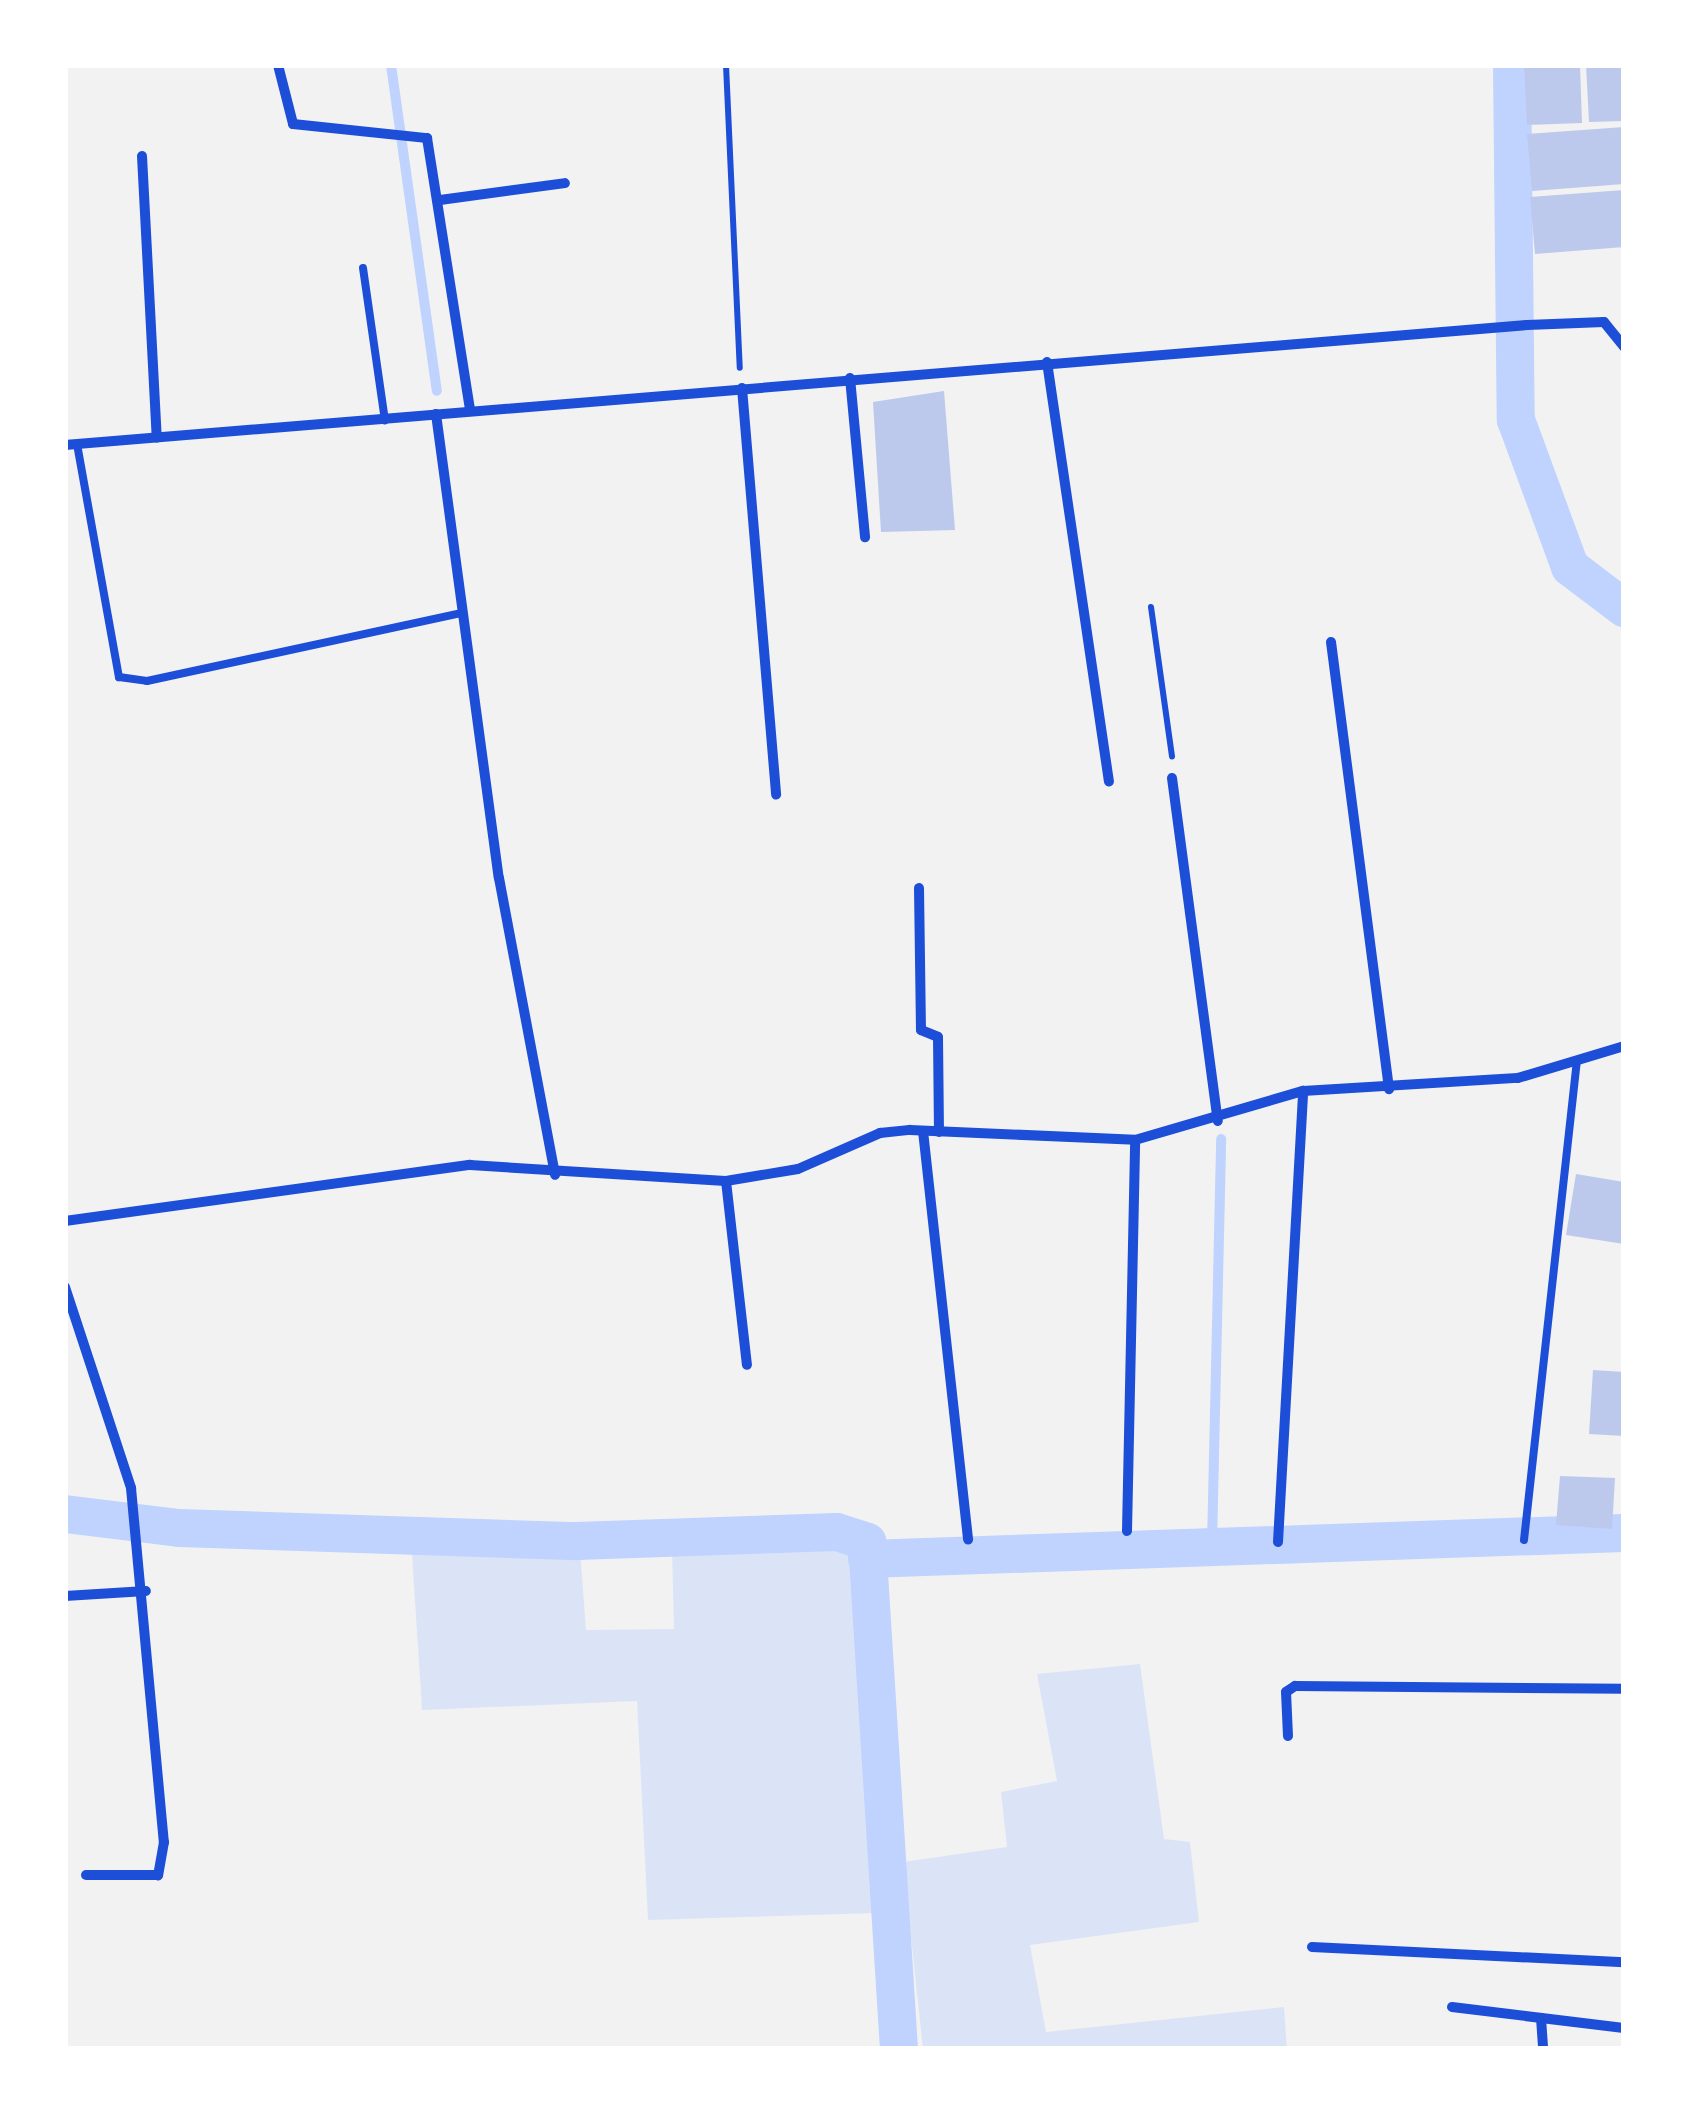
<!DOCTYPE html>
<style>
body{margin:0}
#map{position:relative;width:1689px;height:2114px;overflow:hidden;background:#f2f2f2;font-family:Raleway,sans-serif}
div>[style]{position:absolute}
.green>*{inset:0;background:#dbe4f7}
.stream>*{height:10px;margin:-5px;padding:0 5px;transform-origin:5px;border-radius:5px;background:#bfd3fe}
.canal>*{height:38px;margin:-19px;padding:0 19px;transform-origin:19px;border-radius:19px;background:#bfd3fe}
.building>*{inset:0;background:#bdc9ec}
.path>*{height:6px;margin:-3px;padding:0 3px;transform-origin:3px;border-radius:3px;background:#1d4ed8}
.service>*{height:8px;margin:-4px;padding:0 4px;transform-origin:4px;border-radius:4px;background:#1d4ed8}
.minor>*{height:10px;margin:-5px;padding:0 5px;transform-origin:5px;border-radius:5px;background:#1d4ed8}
span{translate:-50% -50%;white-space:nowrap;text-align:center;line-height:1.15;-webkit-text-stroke:10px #fff;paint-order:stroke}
.frame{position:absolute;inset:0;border:68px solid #fff;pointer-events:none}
</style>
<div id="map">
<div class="green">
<i style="clip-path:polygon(853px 1547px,875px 1913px,648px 1920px,637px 1701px,422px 1710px,412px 1554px,580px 1549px,586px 1630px,674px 1629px,672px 1549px)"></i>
<i style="clip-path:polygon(1140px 1664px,1164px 1839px,1190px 1842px,1199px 1922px,1030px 1945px,1046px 2032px,1284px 2007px,1287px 2049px,923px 2049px,903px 1862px,1007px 1847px,1001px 1792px,1057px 1781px,1037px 1674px)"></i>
</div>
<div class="stream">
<i style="left:391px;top:65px;width:329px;rotate:82deg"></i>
<i style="left:1212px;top:1544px;width:405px;rotate:-88.7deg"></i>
</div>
<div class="canal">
<i style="left:1512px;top:65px;width:355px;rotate:89.4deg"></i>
<i style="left:1516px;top:420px;width:157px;rotate:69.8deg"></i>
<i style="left:1570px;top:567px;width:68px;rotate:37.2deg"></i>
<i style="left:65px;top:1514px;width:115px;rotate:7deg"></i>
<i style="left:179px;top:1528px;width:398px;rotate:1.9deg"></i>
<i style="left:577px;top:1541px;width:260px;rotate:-2deg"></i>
<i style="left:837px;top:1532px;width:32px;rotate:18deg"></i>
<i style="left:867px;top:1542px;width:508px;rotate:86.39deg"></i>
<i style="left:867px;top:1559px;width:757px;rotate:-1.97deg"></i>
</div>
<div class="building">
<i style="clip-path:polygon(1524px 65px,1580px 65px,1582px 123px,1527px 125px)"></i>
<i style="clip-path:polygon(1586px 65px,1624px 65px,1624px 121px,1589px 122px)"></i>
<i style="clip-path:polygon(1624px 127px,1624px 184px,1532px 191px,1527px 134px)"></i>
<i style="clip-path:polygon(1624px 190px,1624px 247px,1535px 254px,1530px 197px)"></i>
<i style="clip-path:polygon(944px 391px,955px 530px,881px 532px,873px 402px)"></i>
<i style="clip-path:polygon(1576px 1174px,1624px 1182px,1624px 1244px,1566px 1235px)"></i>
<i style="clip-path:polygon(1593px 1370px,1624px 1372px,1624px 1436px,1589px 1434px)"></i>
<i style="clip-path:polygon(1560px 1476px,1615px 1478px,1612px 1529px,1556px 1525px)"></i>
</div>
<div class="path">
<i style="left:726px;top:65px;width:303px;rotate:87.4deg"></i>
<i style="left:1151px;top:607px;width:151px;rotate:82deg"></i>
</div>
<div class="service">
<i style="left:363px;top:268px;width:154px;rotate:81.8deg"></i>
<i style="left:77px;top:444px;width:237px;rotate:79.8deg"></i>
<i style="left:119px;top:677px;width:28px;rotate:8deg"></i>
<i style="left:147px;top:681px;width:321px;rotate:-12.2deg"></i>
<i style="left:1524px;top:1540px;width:480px;rotate:-83.7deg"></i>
</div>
<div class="minor">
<i style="left:278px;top:65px;width:61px;rotate:75.7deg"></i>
<i style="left:293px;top:124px;width:135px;rotate:6deg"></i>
<i style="left:427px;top:138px;width:274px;rotate:81deg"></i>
<i style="left:142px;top:156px;width:282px;rotate:87deg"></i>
<i style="left:440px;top:200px;width:126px;rotate:-7.7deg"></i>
<i style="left:1047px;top:362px;width:424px;rotate:81.6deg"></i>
<i style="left:850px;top:378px;width:160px;rotate:84.6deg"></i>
<i style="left:742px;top:388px;width:408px;rotate:85.2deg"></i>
<i style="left:436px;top:414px;width:468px;rotate:82.3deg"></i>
<i style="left:499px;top:878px;width:302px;rotate:79.3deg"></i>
<i style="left:65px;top:445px;width:1467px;rotate:-4.69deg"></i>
<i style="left:1527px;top:325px;width:77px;rotate:-2.2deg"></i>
<i style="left:1604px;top:322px;width:32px;rotate:51deg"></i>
<i style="left:1331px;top:642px;width:451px;rotate:82.6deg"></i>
<i style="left:1172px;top:778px;width:346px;rotate:82.4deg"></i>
<i style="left:919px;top:888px;width:142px;rotate:89.2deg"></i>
<i style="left:921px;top:1030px;width:18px;rotate:22deg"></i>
<i style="left:938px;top:1037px;width:95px;rotate:89.4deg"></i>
<i style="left:923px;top:1131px;width:411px;rotate:83.7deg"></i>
<i style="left:726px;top:1181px;width:185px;rotate:83.5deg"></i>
<i style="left:65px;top:1221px;width:409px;rotate:-7.9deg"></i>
<i style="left:470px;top:1165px;width:256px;rotate:3.6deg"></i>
<i style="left:726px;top:1181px;width:73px;rotate:-9.5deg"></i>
<i style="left:798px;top:1169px;width:90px;rotate:-23.7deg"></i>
<i style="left:880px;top:1133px;width:30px;rotate:-6deg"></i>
<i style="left:910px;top:1130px;width:225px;rotate:2.5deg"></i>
<i style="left:1135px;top:1140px;width:175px;rotate:-16.3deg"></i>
<i style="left:1303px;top:1091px;width:215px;rotate:-3.5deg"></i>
<i style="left:1518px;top:1078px;width:111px;rotate:-16.8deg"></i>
<i style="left:65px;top:1287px;width:212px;rotate:71.8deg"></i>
<i style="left:131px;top:1488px;width:356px;rotate:84.7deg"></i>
<i style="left:164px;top:1842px;width:34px;rotate:100deg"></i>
<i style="left:158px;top:1875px;width:72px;rotate:180deg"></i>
<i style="left:1127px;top:1531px;width:391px;rotate:-88.8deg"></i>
<i style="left:1278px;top:1542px;width:452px;rotate:-86.8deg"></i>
<i style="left:65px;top:1596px;width:81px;rotate:-3.5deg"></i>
<i style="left:1288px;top:1736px;width:44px;rotate:-92.6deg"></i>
<i style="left:1286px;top:1692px;width:11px;rotate:-34deg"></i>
<i style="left:1295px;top:1686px;width:329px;rotate:0.5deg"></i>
<i style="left:1312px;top:1947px;width:312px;rotate:2.8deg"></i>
<i style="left:1452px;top:2007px;width:173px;rotate:7deg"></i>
<i style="left:1541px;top:2018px;width:31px;rotate:86deg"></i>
</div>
<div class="frame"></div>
</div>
